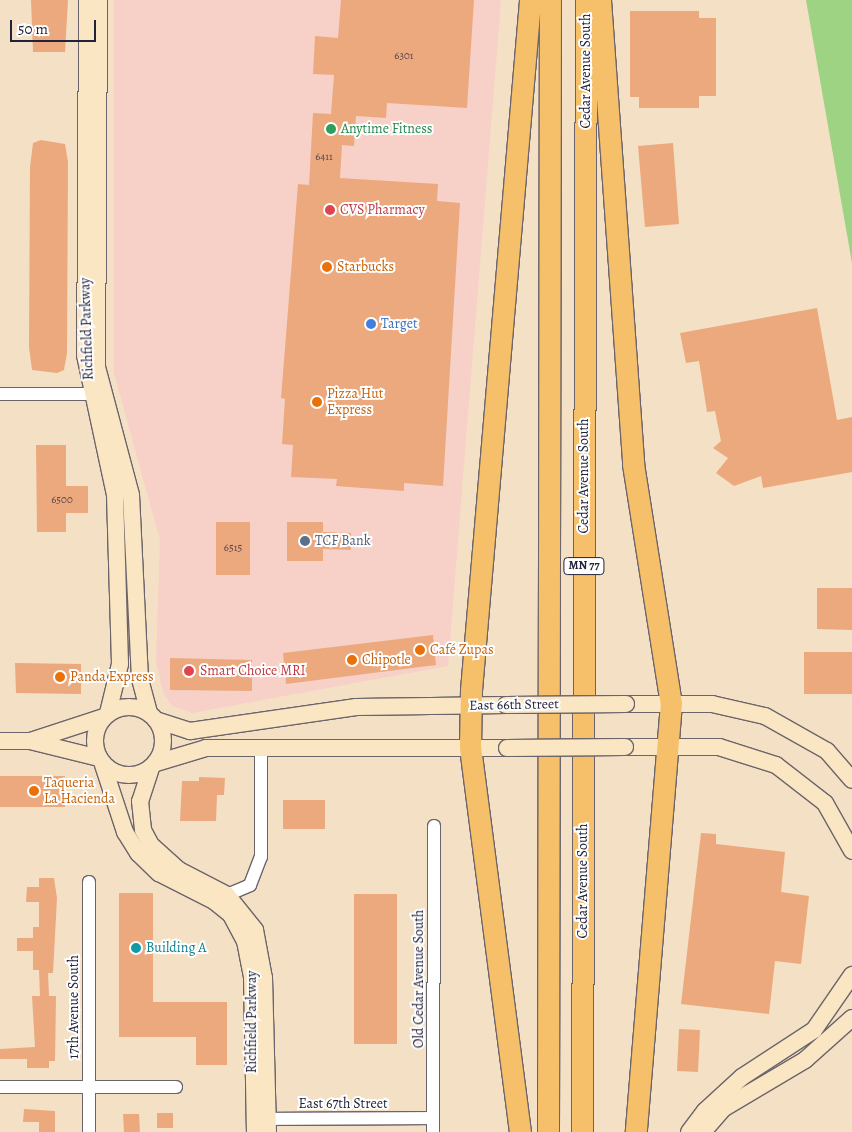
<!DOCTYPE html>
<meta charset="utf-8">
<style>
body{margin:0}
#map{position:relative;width:852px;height:1132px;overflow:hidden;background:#f3e0c5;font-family:Alegreya,serif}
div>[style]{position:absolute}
.built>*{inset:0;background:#f7d1c8}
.green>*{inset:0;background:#9fd384}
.building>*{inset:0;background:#eca97e}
.roads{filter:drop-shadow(1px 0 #6b646b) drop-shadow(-1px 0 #6b646b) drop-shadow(0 1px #6b646b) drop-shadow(0 -1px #6b646b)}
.street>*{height:12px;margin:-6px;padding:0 6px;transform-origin:6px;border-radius:6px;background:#fff}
.secondary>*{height:16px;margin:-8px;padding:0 8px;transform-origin:8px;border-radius:8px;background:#fbe6c4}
.secondary>.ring{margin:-8px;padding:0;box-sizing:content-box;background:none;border:16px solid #fbe6c4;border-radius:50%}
.highway>*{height:21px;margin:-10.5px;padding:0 10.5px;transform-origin:10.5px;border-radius:10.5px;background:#f6c06b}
.bridges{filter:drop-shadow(1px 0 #6b646b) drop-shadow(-1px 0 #6b646b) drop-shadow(0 1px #6b646b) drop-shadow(0 -1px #6b646b)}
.secondary-bridge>*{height:16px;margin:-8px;padding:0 8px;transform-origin:8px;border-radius:8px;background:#fbe6c4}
.dots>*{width:14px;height:14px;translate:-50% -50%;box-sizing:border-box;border:2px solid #fff;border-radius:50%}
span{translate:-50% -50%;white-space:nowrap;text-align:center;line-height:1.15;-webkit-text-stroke:4px #fff;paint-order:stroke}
.number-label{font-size:11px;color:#54444c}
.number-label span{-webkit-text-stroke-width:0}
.shield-label span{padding:1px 4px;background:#fff;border:1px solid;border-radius:4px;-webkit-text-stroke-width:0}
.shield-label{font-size:12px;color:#22223b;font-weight:700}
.street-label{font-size:14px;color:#22223b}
.leisure-label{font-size:14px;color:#27864d}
.left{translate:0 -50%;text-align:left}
.health-label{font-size:14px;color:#be3a42}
.food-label{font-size:14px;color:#c56008}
.shop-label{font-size:14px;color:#366cbe}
.service-label{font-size:14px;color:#4e5e75}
.culture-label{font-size:14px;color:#0d838f}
.scale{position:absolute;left:10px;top:20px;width:86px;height:22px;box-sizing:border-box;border:2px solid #22223b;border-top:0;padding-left:6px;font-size:15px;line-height:18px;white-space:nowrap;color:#22223b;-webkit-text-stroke:4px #fff;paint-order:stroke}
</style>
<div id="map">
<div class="built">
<i style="clip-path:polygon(114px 0,501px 0,448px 666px,192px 713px,172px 706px,163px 692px,156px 662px,160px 540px,114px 373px)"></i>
</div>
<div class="green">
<i style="clip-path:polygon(806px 0,852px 0,852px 263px)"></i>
</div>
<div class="building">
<i style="clip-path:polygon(31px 0,68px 0,65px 52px,33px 52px)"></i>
<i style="clip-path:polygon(341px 0,474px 0,467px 108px,387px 103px,386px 118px,356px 116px,354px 146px,342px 145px,340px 178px,438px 184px,437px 201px,460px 203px,443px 486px,404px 483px,404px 491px,336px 486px,337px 479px,291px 477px,293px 445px,282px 444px,285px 399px,281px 398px,298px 184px,309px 185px,313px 113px,331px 114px,334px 75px,313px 74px,315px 36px,338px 38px)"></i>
<i style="clip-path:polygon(630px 11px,699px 11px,699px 18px,716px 18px,716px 96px,699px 96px,699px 108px,639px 108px,639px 97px,630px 97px)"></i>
<i style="clip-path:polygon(41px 140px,65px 144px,68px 162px,67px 353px,64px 370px,57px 373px,32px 370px,29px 347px,30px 167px,33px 143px)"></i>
<i style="clip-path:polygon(673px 143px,679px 224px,645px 227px,638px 146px)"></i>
<i style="clip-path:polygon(817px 308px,837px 420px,852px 417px,852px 472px,763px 488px,761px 476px,734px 486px,716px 473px,728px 458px,713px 448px,721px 441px,715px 411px,707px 412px,699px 361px,686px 363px,680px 333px)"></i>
<i style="clip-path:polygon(36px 445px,66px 445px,66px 486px,88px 486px,88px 513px,66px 513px,66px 532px,37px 532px)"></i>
<i style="clip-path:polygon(216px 522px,250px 522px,250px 575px,216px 575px)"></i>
<i style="clip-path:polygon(287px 522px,323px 522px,323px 532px,351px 533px,351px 550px,323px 549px,323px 561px,287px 561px)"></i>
<i style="clip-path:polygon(817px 588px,852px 588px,852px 630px,817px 629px)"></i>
<i style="clip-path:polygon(433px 635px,436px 665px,286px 684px,283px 653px)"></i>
<i style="clip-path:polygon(804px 652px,852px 652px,852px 694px,804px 694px)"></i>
<i style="clip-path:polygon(170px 658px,252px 660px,252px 691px,170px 690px)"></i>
<i style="clip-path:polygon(15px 663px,81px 664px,81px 694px,16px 693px)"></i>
<i style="clip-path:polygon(0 776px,65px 776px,65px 807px,0 807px)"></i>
<i style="clip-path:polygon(199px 777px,225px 778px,224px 795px,217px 795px,216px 821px,180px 821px,182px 781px,199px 781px)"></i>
<i style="clip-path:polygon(283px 800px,325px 800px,325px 829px,283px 829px)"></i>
<i style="clip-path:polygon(701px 833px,716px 834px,716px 844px,785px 852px,781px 892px,809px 896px,801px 964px,775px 961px,769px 1014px,681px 1004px)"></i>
<i style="clip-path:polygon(39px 878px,54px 878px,57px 898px,53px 973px,48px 973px,49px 996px,56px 996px,55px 1061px,49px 1061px,49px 1068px,27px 1068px,27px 1059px,0 1059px,0 1049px,35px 1047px,32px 996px,40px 996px,39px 970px,33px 970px,33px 951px,17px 951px,17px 938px,33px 938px,33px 927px,39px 927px,39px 902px,26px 902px,27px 887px,39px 887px)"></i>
<i style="clip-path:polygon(119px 893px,153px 893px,153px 1002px,227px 1002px,227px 1065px,196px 1065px,196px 1037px,119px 1037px)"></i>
<i style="clip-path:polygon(354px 894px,397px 894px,397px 1044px,354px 1044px)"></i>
<i style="clip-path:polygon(679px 1029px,700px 1030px,698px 1072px,677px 1071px)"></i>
<i style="clip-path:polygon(24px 1109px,55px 1111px,55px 1132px,39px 1132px,39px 1122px,23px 1122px)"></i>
<i style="clip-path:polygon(157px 1113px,173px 1113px,173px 1128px,157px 1128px)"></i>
<i style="clip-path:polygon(123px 1114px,139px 1114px,140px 1132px,124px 1132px)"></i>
</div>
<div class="roads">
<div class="street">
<i style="left:0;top:394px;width:90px"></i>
<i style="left:89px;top:882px;width:250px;rotate:90deg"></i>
<i style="left:227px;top:895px;width:25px;rotate:-23deg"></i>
<i style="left:250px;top:885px;width:30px;rotate:-69deg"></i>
<i style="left:261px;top:857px;width:108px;rotate:-90deg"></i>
<i style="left:0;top:1087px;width:176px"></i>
<i style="left:260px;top:1119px;width:173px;rotate:-0.3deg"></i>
<i style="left:433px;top:1132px;width:306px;rotate:-89.8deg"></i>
</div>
<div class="secondary">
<i style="left:87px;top:0;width:355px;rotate:90.3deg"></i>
<i style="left:85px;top:355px;width:143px;rotate:77.9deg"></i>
<i style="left:115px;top:495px;width:169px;rotate:88.3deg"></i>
<i style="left:120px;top:664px;width:50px;rotate:103.8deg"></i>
<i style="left:99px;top:0;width:367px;rotate:90.3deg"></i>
<i style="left:97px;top:367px;width:132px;rotate:75.1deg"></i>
<i style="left:131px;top:495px;width:184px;rotate:87.2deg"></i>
<i style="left:140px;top:679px;width:35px;rotate:75deg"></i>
<i style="left:626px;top:704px;width:86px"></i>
<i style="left:712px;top:704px;width:54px;rotate:12.8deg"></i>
<i style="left:765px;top:716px;width:71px;rotate:29.4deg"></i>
<i style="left:827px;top:751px;width:38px;rotate:49deg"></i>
<i class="ring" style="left:95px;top:707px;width:52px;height:52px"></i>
<i style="left:156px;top:720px;width:36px;rotate:18deg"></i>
<i style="left:190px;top:731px;width:168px;rotate:-8.2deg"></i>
<i style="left:356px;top:707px;width:150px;rotate:-0.8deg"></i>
<i style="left:0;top:741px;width:30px"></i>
<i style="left:30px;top:741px;width:78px;rotate:-18deg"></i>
<i style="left:30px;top:741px;width:71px;rotate:13.8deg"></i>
<i style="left:625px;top:747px;width:94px"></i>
<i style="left:719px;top:747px;width:60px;rotate:17.5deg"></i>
<i style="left:776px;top:765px;width:62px;rotate:37.8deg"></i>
<i style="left:825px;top:803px;width:55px;rotate:60.6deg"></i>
<i style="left:156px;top:763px;width:52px;rotate:-16.7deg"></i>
<i style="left:206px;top:748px;width:301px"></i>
<i style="left:103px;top:765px;width:71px;rotate:71.8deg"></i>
<i style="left:125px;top:832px;width:25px;rotate:58deg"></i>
<i style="left:138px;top:853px;width:29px;rotate:44deg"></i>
<i style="left:159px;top:873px;width:62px;rotate:27deg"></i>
<i style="left:214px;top:901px;width:22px;rotate:39deg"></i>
<i style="left:231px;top:915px;width:30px;rotate:62deg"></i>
<i style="left:245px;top:941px;width:37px;rotate:79deg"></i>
<i style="left:252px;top:977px;width:155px;rotate:88.9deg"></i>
<i style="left:151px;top:768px;width:35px;rotate:108deg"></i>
<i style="left:140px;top:801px;width:29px;rotate:84deg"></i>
<i style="left:143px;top:830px;width:17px;rotate:62deg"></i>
<i style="left:151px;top:845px;width:38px;rotate:42deg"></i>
<i style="left:179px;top:870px;width:54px;rotate:27.5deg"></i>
<i style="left:227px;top:895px;width:45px;rotate:51.3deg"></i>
<i style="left:255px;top:930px;width:49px;rotate:79.4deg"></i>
<i style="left:264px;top:978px;width:154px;rotate:88.5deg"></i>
<i style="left:689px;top:1132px;width:26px;rotate:-53deg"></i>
<i style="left:705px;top:1111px;width:50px;rotate:-42.6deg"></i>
<i style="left:742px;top:1077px;width:86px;rotate:-33.1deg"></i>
<i style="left:814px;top:1030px;width:67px;rotate:-55.4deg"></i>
<i style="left:703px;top:1132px;width:32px;rotate:-49deg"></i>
<i style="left:724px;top:1108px;width:94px;rotate:-30.7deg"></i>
<i style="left:805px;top:1060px;width:63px;rotate:-41.8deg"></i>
</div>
<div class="highway">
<i style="left:600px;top:0;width:465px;rotate:85.9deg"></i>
<i style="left:633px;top:464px;width:242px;rotate:81deg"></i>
<i style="left:671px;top:703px;width:430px;rotate:94.7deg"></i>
<i style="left:520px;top:1132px;width:388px;rotate:-97.4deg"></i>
<i style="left:470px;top:747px;width:57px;rotate:-89deg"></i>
<i style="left:471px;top:690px;width:693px;rotate:-85.11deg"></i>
<i style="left:548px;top:1132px;width:1132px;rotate:-89.9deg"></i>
<i style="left:582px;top:1132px;width:1132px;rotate:-89.8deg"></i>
</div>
</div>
<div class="bridges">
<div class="secondary-bridge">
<i style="left:506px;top:705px;width:120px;rotate:-0.5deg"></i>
<i style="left:507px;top:748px;width:118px;rotate:-0.5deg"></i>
</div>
</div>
<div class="dots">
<i style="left:331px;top:129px;background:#2e9e5b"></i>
<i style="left:330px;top:210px;background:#e0444e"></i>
<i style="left:327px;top:267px;background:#e8710a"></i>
<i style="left:371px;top:324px;background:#3f7fe0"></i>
<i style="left:317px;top:402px;background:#e8710a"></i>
<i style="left:305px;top:541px;background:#5c6f8a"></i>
<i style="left:420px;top:650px;background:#e8710a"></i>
<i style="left:352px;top:660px;background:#e8710a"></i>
<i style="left:189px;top:671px;background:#e0444e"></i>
<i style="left:60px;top:677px;background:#e8710a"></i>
<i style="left:34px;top:791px;background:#e8710a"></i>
<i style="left:136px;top:948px;background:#0f9aa8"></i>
</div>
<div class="number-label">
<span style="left:404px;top:56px">6301</span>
<span style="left:324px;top:157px">6411</span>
<span style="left:62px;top:500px">6500</span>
<span style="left:233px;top:548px">6515</span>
</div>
<div class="shield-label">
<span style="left:584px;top:566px">MN 77</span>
</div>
<div class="street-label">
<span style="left:586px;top:71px;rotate:-90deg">Cedar Avenue South</span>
<span style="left:87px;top:329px;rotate:-92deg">Richfield Parkway</span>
<span style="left:584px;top:476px;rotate:-90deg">Cedar Avenue South</span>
<span style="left:514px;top:705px;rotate:-1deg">East 66th Street</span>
<span style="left:583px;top:881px;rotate:-90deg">Cedar Avenue South</span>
<span style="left:419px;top:979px;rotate:-90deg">Old Cedar Avenue South</span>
<span style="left:74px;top:1007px;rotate:-90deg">17th Avenue South</span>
<span style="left:252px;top:1022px;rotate:-90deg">Richfield Parkway</span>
<span style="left:343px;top:1104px">East 67th Street</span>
</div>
<div class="leisure-label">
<span class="left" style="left:341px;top:129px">Anytime Fitness</span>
</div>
<div class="health-label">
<span class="left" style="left:340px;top:210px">CVS Pharmacy</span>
<span class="left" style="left:200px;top:671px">Smart Choice MRI</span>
</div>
<div class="food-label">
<span class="left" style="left:337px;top:267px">Starbucks</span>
<span class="left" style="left:327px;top:402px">Pizza Hut<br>Express</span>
<span class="left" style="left:430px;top:650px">Café Zupas</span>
<span class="left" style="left:362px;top:660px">Chipotle</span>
<span class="left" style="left:70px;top:677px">Panda Express</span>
<span class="left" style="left:44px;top:791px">Taqueria<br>La Hacienda</span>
</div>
<div class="shop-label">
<span class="left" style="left:381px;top:324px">Target</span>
</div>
<div class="service-label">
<span class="left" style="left:315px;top:541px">TCF Bank</span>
</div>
<div class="culture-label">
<span class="left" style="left:146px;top:948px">Building A</span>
</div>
<div class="scale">50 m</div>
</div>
